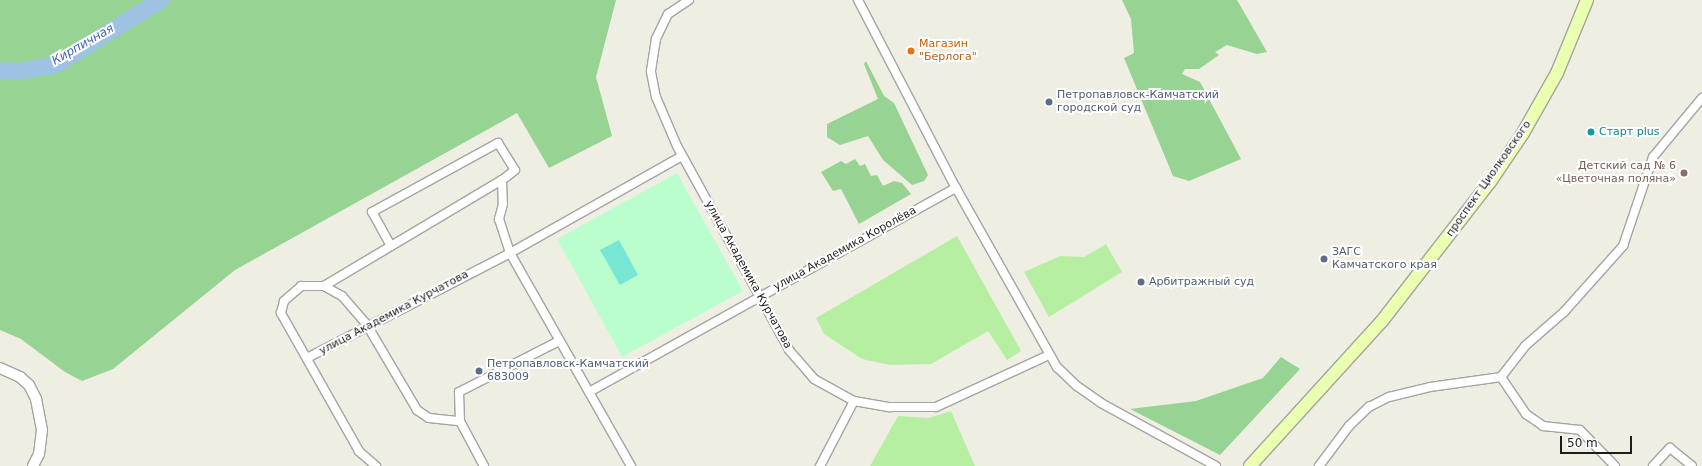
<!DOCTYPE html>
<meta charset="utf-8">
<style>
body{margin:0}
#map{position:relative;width:1702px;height:466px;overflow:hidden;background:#efeee2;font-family:"DejaVu Sans",sans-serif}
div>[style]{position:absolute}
.grass>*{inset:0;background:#b7efa2}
.forest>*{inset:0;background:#97d392}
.park>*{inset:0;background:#bafece}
.pitch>*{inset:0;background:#78e6d4}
.river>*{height:17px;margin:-8.5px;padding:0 8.5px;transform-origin:8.5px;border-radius:8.5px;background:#9ec3e2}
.roads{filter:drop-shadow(1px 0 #a4a4a4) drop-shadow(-1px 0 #a4a4a4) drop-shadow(0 1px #a4a4a4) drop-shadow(0 -1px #a4a4a4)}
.minor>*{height:8px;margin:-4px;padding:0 4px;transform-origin:4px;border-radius:4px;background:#fff}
.tertiary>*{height:10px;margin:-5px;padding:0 5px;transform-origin:5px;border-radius:5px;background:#fff}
.secondary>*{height:12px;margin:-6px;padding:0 6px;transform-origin:6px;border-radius:6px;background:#eaffb0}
.dots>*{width:11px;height:11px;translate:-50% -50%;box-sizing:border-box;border:2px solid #fff;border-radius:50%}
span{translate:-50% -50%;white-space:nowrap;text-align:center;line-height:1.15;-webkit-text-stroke:4px #fff;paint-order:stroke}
.food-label{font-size:11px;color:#c56008}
.left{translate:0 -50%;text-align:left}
.service-label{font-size:11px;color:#4e5e75}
.culture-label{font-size:11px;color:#0d838f}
.education-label{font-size:11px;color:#785e54}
.right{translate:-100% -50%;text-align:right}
.street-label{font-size:11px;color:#1d1d1d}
.water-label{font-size:12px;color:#4162b5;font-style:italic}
.scale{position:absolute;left:1560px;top:436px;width:72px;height:18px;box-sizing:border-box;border:2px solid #1d1d1d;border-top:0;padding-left:5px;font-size:12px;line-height:14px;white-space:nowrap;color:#1d1d1d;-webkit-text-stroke:3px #fff;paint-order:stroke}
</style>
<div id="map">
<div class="grass">
<i style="clip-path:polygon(957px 236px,1021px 351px,1007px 360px,988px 331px,931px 364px,890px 365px,862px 359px,824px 334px,816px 318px)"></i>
<i style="clip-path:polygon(1106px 244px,1122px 272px,1049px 317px,1024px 272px,1060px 256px,1084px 257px)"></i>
<i style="clip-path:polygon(951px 411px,975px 466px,870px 466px,898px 416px,929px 418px)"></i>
</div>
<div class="forest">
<i style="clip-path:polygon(0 0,616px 0,596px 77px,612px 136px,549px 168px,517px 113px,235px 270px,113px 369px,82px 381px,65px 372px,21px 339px,0 330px)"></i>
<i style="clip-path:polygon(1122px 0,1237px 0,1267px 52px,1257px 54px,1227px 45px,1215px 52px,1219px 55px,1199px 69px,1185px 69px,1182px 74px,1200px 82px,1241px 159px,1189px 181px,1173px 176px,1124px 58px,1134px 53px,1131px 19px)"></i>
<i style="clip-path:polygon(866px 61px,884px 96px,894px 103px,928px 175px,924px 181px,912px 185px,883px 160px,868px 136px,840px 145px,827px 137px,827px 124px,878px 99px,864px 64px)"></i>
<i style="clip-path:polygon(855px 159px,860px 166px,865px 164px,871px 176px,877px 175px,883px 186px,894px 181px,902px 183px,911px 194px,859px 224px,841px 189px,833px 191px,821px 172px,841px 161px,846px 164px)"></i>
<i style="clip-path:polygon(1281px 357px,1300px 369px,1220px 455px,1130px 409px,1196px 401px,1263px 378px)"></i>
</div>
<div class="park">
<i style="clip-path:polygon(677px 173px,743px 291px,622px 357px,557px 239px)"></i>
</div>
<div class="pitch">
<i style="clip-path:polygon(619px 240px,638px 275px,620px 285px,600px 250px)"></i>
</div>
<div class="river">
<i style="left:0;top:70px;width:18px;rotate:3deg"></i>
<i style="left:18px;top:71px;width:39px;rotate:-10deg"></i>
<i style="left:56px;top:64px;width:122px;rotate:-31.6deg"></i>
</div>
<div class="roads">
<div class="minor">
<i style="left:689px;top:0;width:25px;rotate:146deg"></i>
<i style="left:668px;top:14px;width:28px;rotate:116deg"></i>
<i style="left:656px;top:39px;width:33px;rotate:99deg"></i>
<i style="left:651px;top:72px;width:25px;rotate:79deg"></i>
<i style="left:656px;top:97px;width:53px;rotate:66.8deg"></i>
<i style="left:677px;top:146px;width:233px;rotate:61.2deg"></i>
<i style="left:789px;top:350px;width:38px;rotate:49deg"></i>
<i style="left:814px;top:379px;width:46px;rotate:28.8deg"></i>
<i style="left:854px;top:401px;width:36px;rotate:10deg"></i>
<i style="left:889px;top:407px;width:47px"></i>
<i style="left:936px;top:407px;width:124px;rotate:-24.7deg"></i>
<i style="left:858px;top:0;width:212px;rotate:62.5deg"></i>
<i style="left:956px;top:188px;width:206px;rotate:60.6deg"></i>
<i style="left:1057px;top:367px;width:28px;rotate:44deg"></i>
<i style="left:1077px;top:386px;width:29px;rotate:35deg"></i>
<i style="left:1101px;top:403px;width:131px;rotate:28.7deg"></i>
<i style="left:391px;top:246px;width:39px;rotate:-119deg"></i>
<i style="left:372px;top:212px;width:144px;rotate:-28.7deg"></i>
<i style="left:498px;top:143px;width:32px;rotate:58deg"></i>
<i style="left:515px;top:170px;width:16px;rotate:142deg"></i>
<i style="left:324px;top:286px;width:207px;rotate:-30.8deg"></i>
<i style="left:502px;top:180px;width:24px;rotate:88deg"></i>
<i style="left:503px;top:204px;width:16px;rotate:105deg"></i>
<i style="left:499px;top:219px;width:36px;rotate:72deg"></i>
<i style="left:510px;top:253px;width:245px;rotate:60.4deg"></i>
<i style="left:307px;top:358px;width:229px;rotate:-27.3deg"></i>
<i style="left:510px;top:253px;width:197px;rotate:-29.4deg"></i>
<i style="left:1501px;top:377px;width:45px;rotate:56deg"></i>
<i style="left:1526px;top:414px;width:21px;rotate:35deg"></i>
<i style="left:1543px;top:426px;width:37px;rotate:6deg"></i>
<i style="left:1580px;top:430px;width:50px;rotate:45.8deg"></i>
<i style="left:589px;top:392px;width:420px;rotate:-29.1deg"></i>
<i style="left:376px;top:466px;width:23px;rotate:-139deg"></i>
<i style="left:359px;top:451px;width:159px;rotate:-119.5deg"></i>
<i style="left:281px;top:313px;width:12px;rotate:-76deg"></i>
<i style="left:284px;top:301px;width:23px;rotate:-41deg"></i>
<i style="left:301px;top:286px;width:23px"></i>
<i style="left:324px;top:286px;width:21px;rotate:29deg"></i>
<i style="left:342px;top:296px;width:38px;rotate:49deg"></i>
<i style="left:367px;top:325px;width:99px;rotate:59.5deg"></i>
<i style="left:417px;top:410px;width:14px;rotate:34deg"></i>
<i style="left:429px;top:418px;width:31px;rotate:6deg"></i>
<i style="left:484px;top:466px;width:51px;rotate:-118.1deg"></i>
<i style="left:460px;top:421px;width:29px;rotate:-92deg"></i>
<i style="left:459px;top:392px;width:112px;rotate:-27deg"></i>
<i style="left:820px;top:466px;width:73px;rotate:-62.4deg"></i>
<i style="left:1319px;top:466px;width:50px;rotate:-53.1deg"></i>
<i style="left:1349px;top:426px;width:28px;rotate:-44deg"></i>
<i style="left:1369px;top:407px;width:22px;rotate:-27deg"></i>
<i style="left:1389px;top:397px;width:42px;rotate:-13.7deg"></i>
<i style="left:1430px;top:387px;width:72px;rotate:-8deg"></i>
<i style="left:1501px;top:377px;width:39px;rotate:-52deg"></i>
<i style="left:1525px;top:346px;width:52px;rotate:-41.1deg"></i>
<i style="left:1564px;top:312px;width:89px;rotate:-48.2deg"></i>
<i style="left:1623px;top:246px;width:94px;rotate:-71.4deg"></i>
<i style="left:1653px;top:157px;width:77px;rotate:-50.3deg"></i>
<i style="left:1653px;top:466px;width:25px;rotate:-47deg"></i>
<i style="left:1670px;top:448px;width:28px;rotate:39deg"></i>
</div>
<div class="tertiary">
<i style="left:0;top:368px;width:22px;rotate:24deg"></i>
<i style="left:20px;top:377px;width:12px;rotate:42deg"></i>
<i style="left:29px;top:385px;width:16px;rotate:63deg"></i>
<i style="left:36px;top:399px;width:32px;rotate:79deg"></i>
<i style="left:42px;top:430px;width:24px;rotate:97deg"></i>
<i style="left:39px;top:454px;width:13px;rotate:117deg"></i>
</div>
<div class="secondary">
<i style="left:1250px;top:466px;width:196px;rotate:-47.7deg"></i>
<i style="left:1382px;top:321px;width:176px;rotate:-52.2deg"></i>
<i style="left:1490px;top:182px;width:59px;rotate:-56deg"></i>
<i style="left:1523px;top:133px;width:69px;rotate:-60.5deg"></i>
<i style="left:1557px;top:73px;width:79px;rotate:-67.7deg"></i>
</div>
</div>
<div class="dots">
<i style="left:911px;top:51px;background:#e8710a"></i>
<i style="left:1049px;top:102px;background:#5c6f8a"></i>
<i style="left:1591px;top:132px;background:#0f9aa8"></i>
<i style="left:1684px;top:173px;background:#8d6e63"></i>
<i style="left:1324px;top:259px;background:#5c6f8a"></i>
<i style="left:1141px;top:282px;background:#5c6f8a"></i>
<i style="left:479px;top:371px;background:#5c6f8a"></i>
</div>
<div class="food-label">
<span class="left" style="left:919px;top:51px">Магазин<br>"Берлога"</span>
</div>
<div class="service-label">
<span class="left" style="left:1057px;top:102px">Петропавловск-Камчатский<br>городской суд</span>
<span class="left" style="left:1332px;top:259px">ЗАГС<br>Камчатского края</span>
<span class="left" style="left:1149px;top:282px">Арбитражный суд</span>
<span class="left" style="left:487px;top:371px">Петропавловск-Камчатский<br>683009</span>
</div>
<div class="culture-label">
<span class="left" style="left:1599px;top:132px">Старт plus</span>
</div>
<div class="education-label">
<span class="right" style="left:1676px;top:173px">Детский сад № 6<br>«Цветочная поляна»</span>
</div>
<div class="street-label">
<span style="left:1489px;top:179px;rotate:-55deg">проспект Циолковского</span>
<span style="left:845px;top:249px;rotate:-29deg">улица Академика Королёва</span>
<span style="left:748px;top:275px;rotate:61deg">улица Академика Курчатова</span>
<span style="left:394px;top:313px;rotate:-28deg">улица Академика Курчатова</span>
</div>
<div class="water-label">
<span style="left:83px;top:45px;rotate:-30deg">Кирпичная</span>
</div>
<div class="scale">50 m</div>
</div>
